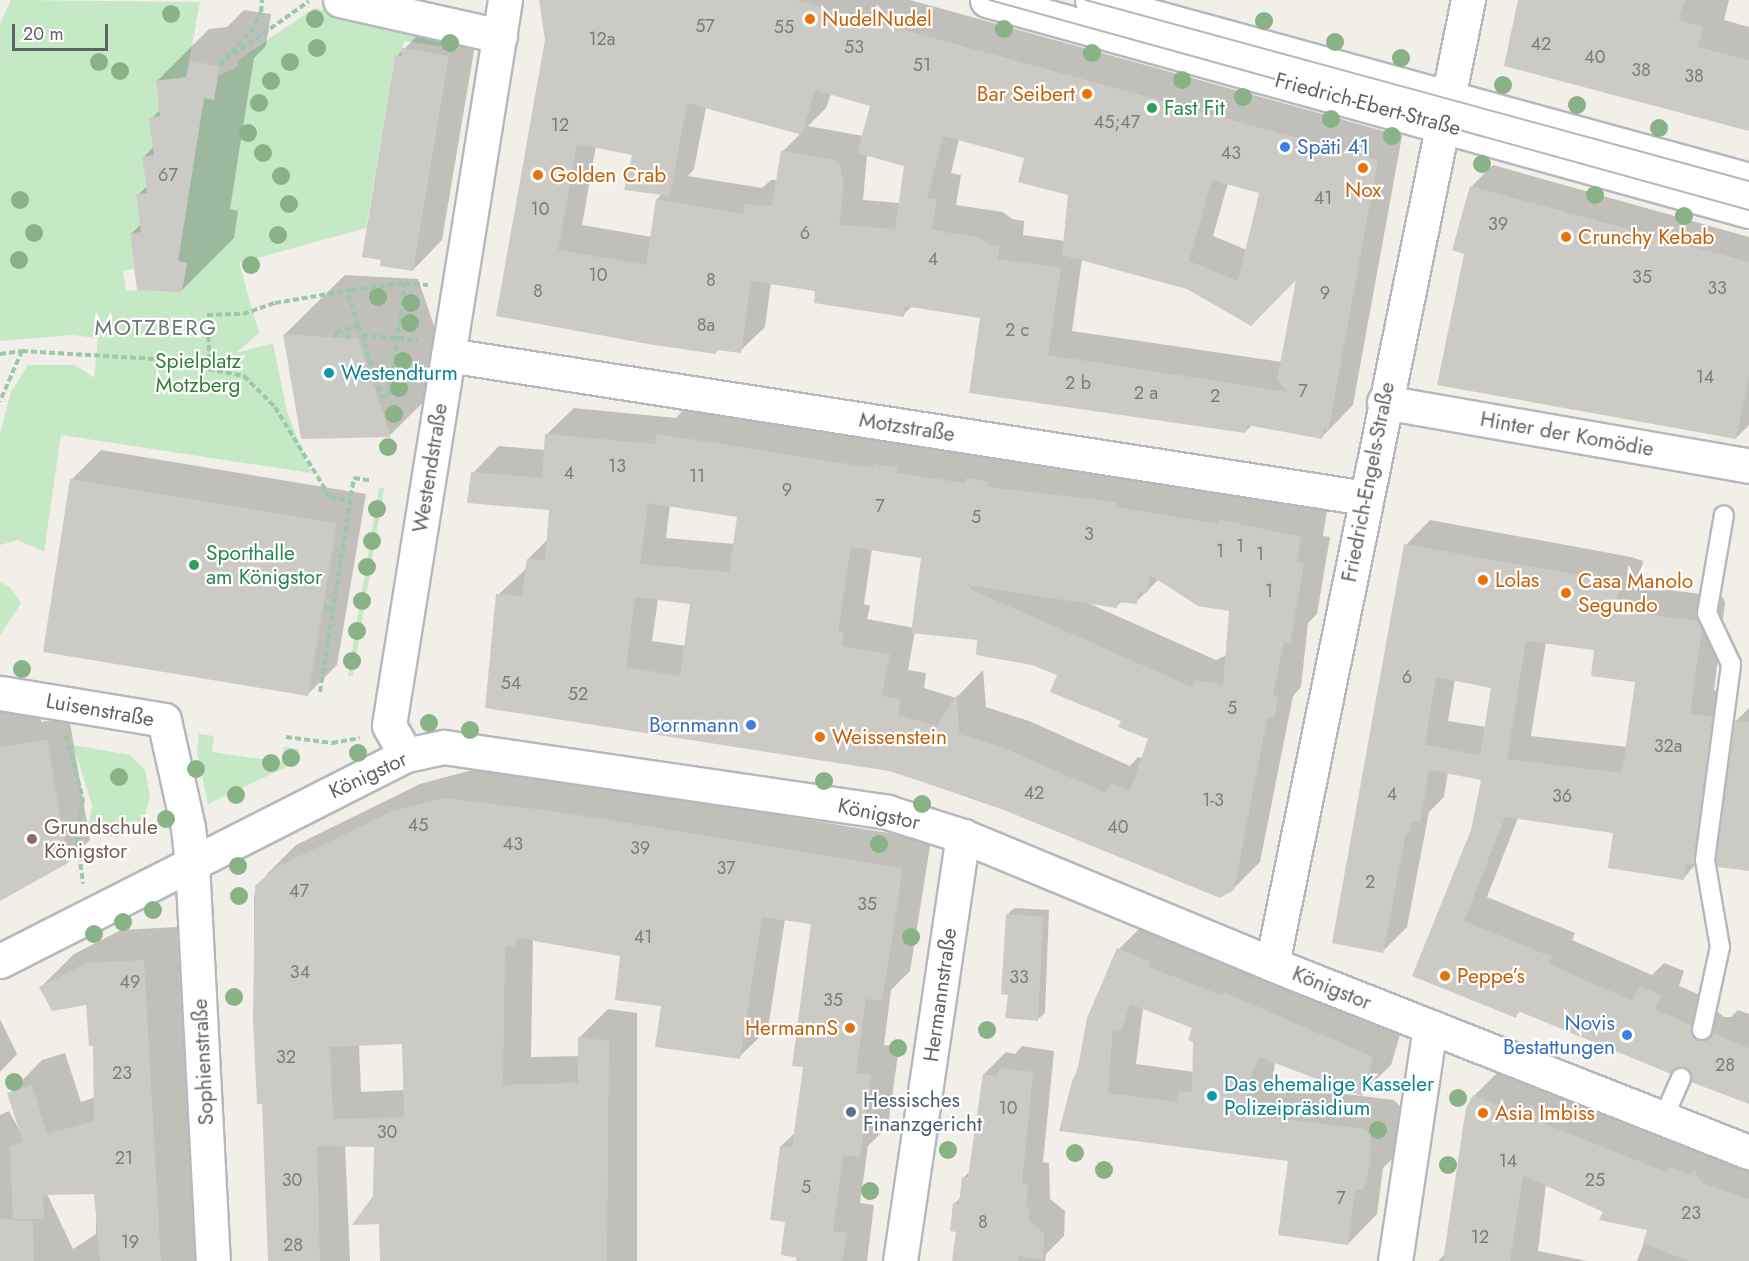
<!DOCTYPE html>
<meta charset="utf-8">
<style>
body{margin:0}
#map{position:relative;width:1749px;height:1261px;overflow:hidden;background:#f1efe8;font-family:Jost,sans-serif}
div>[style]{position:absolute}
.green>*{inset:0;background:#c5e8c5}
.shadow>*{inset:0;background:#0003}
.building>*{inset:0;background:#cccac5}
.path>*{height:4px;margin-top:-2px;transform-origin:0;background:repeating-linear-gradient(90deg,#9cc7a9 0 6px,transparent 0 9px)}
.roads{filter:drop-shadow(2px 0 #b5b8bc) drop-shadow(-2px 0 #b5b8bc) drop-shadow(0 2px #b5b8bc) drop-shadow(0 -2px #b5b8bc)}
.service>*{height:18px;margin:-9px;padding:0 9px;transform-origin:9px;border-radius:9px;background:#fff}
.minor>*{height:33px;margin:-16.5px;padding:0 16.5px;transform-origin:16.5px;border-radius:16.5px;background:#fff}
.secondary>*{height:33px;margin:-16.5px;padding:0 16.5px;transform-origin:16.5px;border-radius:16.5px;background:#fff}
.tram>*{height:1.5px;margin:-0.75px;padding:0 0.75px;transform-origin:0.75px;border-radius:0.75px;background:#b6b7b8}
.trees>*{width:18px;height:18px;margin:-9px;border-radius:50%;background:#89b387}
.dots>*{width:16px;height:16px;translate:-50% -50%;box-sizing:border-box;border:3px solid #fff;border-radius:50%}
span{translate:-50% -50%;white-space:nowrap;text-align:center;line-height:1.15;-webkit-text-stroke:4.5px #fff;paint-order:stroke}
.number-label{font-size:18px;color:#7a7d7f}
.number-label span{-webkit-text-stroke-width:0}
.food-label{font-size:21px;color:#c56008}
.left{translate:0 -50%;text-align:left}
.right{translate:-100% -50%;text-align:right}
.street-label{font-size:21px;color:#5f6368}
.leisure-label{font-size:21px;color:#27864d}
.shop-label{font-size:21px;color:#366cbe}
.park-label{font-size:21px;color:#348238}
.culture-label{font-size:21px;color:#0d838f}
.education-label{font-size:21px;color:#785e54}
.service-label{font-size:21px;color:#4e5e75}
.neighbourhood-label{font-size:22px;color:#70757a;letter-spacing:1.5px}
.scale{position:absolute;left:12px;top:24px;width:96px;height:27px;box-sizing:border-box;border:3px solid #5f6368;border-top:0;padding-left:8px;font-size:18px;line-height:21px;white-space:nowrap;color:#5f6368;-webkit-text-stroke:4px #fff;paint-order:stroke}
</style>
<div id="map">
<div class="green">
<i style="clip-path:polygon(11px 0,200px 2px,186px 77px,156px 81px,160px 116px,154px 155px,142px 157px,147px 193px,136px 195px,141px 232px,130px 234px,134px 269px,123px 271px,126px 291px,158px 288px,182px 292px,187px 263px,178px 261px,204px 98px,214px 100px,218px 76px,239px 66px,237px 61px,314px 8px,455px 38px,452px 48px,404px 41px,401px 56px,395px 55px,366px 228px,239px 263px,259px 333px,236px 353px,273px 343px,287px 412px,311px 473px,61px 435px,44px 552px,18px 540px,0 545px,0 434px,11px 392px,28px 365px,75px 365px,94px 378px,98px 338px,72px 335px,0 341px,0 24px)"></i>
<i style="clip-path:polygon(379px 488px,384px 488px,353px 676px,348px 676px)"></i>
<i style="clip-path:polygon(0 582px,10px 587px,21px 603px,0 635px)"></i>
<i style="clip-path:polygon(199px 734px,214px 736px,212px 752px,281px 762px,284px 747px,299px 749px,297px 762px,208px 804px,197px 751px)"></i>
<i style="clip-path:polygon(73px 745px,130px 755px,145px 770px,150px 795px,145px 817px,121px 837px,94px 835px,88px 830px,92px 805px)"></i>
</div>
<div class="shadow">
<i style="clip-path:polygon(evenodd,547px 0,910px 0,1402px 136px,1353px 405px,1321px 438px,1252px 425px,1245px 432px,970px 391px,981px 317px,912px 306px,903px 315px,817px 290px,771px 282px,765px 327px,740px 351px,719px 349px,715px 353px,498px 315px,546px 40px,547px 0,831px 93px,871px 105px,863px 136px,808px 126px,826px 108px,831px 93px,547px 0,706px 107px,801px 133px,783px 151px,778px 180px,771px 180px,762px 188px,688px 176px,694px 169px,706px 107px,547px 0,959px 139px,1026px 157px,1070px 194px,1065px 241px,1023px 235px,1024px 221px,1012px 219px,1003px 212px,956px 205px,961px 175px,951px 173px,959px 139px,547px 0,596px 146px,633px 153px,663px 193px,657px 199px,652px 237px,582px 225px,596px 146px,547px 0,867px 155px,906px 165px,900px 203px,863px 200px,867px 155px,547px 0,1228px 183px,1261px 191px,1247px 250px,1213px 236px,1228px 183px,547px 0,1082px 259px,1187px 287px,1298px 277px,1282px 362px,1072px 331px,1082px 259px)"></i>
<i style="clip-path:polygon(1519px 0,1729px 0,1724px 20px,1749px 27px,1749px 129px)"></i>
<i style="clip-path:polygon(244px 10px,271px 14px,266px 46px,254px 58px,230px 209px,238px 211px,234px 238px,181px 291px,131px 234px,141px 224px,137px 196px,148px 185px,144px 157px,154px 146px,151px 119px,161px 109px,157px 81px,209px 29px,227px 27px)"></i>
<i style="clip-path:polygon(433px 20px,478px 27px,442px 240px,413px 270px,397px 56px)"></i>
<i style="clip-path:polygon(1493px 165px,1749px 237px,1749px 425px,1736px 438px,1465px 253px,1454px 249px,1472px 186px)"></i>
<i style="clip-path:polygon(345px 275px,418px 279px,451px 375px,390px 435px,284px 335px)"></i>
<i style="clip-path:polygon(evenodd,574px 408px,676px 418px,685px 408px,923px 441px,923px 447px,961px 452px,1015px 455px,1014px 461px,1142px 476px,1142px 480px,1242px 497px,1246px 493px,1327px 511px,1323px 536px,1330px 537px,1317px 614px,1308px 623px,1301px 687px,1293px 696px,1260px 862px,1233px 889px,889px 770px,487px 706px,498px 595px,527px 568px,528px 559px,548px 539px,551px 509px,473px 473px,499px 446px,545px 450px,547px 434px,574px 408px,670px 505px,739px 515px,735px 544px,666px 538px,670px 505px,574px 408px,872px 549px,923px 557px,914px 628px,867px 619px,870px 606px,864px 604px,872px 549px,574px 408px,1159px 579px,1230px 610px,1227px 655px,1216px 660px,1088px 603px,1117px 606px,1122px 601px,1136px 602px,1159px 579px,574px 408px,658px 599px,692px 603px,686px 646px,652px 641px,658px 599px,574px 408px,915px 631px,979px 639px,1059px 674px,1149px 738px,1142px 758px,1138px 757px,1130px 766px,1029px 721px,986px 707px,983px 670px,956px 698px,924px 688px,926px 673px,908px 670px,915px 631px)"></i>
<i style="clip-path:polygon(101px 450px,366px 494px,337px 665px,308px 694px,72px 479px)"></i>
<i style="clip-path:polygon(evenodd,1430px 520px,1631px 557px,1643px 561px,1639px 586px,1723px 597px,1725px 603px,1714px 690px,1736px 693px,1724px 795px,1736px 721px,1749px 708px,1749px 870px,1721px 835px,1683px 879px,1615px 832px,1518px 818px,1487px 897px,1575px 933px,1572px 940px,1652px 975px,1664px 963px,1684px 971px,1679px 986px,1715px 1001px,1715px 1009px,1724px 1017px,1731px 1017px,1738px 1010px,1749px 1014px,1749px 1103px,1685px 1066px,1521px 1010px,1515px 1016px,1414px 975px,1472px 831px,1482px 778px,1448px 772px,1444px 797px,1429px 812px,1407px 927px,1383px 951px,1406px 545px,1430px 520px,1546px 642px,1595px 649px,1636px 681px,1627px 747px,1531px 736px,1546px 642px,1430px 520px,1455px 679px,1493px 686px,1486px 727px,1448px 721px,1455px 679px)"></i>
<i style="clip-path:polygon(0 705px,41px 712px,41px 722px,69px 717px,90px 840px,67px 862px,0 898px)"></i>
<i style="clip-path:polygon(evenodd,472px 770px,583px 783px,931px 840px,910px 971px,891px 990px,884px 1045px,899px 1047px,888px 1126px,868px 1146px,860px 1203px,874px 1205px,867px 1261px,797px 1261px,787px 1220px,781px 1146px,796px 1132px,805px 1066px,813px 923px,785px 919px,768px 1029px,739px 1057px,662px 1005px,622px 955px,533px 939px,531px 1057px,580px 1056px,580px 1037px,608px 1009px,637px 1013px,637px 1261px,381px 1261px,380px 1223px,375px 1196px,375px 1145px,345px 1145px,350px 1261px,270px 1261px,263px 1102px,254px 1020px,254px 896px,267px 874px,296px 845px,420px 784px,472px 770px,404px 1043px,405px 1090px,361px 1092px,359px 1045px,404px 1043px)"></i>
<i style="clip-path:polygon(1014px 908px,1049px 910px,1045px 1013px,1037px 1020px,1009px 993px,1007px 915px)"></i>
<i style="clip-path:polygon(evenodd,1148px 920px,1402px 1028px,1391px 1065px,1361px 1094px,1275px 1062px,1272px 1085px,1394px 1100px,1400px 1106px,1397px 1142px,1393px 1158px,1383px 1168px,1377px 1214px,1348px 1244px,1290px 1160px,1061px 1130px,1074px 1079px,1119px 949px,1148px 920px,1143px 1008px,1194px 1027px,1194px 1072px,1136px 1064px,1143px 1008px)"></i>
<i style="clip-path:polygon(evenodd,177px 927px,195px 1261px,0 1261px,0 1115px,9px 1111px,22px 1135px,9px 1094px,42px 1060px,65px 1053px,81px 1102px,95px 1097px,95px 1045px,88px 1003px,41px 987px,74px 954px,121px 930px,177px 927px,96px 1192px,96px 1234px,73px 1249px,47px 1194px,96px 1192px)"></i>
<i style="clip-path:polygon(0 1019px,17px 1054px,0 1072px)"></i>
<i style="clip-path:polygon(1022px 1046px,1054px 1051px,1043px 1162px,1049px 1163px,1050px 1199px,1065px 1211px,1064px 1236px,1046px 1254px,1045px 1261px,953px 1261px,957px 1231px,955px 1203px,962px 1196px,964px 1177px,970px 1171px,984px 1074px,1006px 1052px,1015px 1054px)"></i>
<i style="clip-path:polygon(1503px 1067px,1749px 1161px,1749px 1261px,1637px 1261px,1649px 1229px,1546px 1184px,1538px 1251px,1587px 1261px,1438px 1261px,1446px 1253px,1467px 1109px,1474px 1096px)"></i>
</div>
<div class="building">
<i style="clip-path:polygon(evenodd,539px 0,795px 0,1378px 160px,1328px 432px,1324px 427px,1322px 439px,1247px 425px,1245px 433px,969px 393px,980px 318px,905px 306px,904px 317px,814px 303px,815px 291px,751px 281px,741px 353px,716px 350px,716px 354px,648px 344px,496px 316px,545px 40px,539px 0,815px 90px,870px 106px,857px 153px,904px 166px,895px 229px,839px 225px,844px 184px,839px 161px,781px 150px,772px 206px,745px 204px,743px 214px,656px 199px,646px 265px,558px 250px,577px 144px,632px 155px,624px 190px,670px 196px,687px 103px,802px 135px,815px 90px,539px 0,943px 136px,1024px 158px,1018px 182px,1068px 195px,1062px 255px,1187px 289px,1251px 326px,1296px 280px,1277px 380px,1288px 392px,1048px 355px,1061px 268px,998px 259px,1000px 246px,987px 244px,978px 237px,932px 230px,937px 199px,927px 198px,943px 136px,539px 0,1212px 180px,1259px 193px,1238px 281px,1189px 261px,1212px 180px)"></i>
<i style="clip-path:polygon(1518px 0,1685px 0,1679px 20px,1703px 27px,1698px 47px,1749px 60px,1749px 131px,1504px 66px)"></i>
<i style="clip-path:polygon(402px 48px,449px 56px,413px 271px,380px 266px,381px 260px,362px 257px,395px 55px,401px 56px)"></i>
<i style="clip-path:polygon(190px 61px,219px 66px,214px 100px,204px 98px,178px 261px,187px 263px,182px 292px,137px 290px,130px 234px,141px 232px,136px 195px,147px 193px,142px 157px,154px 155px,149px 118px,160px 116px,156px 81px,186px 77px)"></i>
<i style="clip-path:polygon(1470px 186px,1749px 262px,1749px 375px,1736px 439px,1437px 385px,1464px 254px,1452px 250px)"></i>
<i style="clip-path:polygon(283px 334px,358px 339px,391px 437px,301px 439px)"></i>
<i style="clip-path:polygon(evenodd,545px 434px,655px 444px,657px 434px,873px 468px,873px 464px,897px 468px,897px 473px,965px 483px,966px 478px,989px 482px,988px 487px,1116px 502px,1116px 507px,1217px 524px,1218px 519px,1301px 537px,1297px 562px,1304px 563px,1290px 643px,1284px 641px,1273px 695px,1278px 699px,1275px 716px,1267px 719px,1234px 890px,1220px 898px,979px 800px,889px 771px,485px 708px,496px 594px,522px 596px,527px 559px,545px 560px,549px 510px,467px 503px,471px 472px,542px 478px,545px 434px,648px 503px,737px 517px,729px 572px,640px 564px,648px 503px,545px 434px,851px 547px,921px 558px,911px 633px,977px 640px,976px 655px,1032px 665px,1057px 675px,1050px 692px,1121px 721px,1118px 727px,1148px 739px,1130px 791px,1111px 783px,1106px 793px,1002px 747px,959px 734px,957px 694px,937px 726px,898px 715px,900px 699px,882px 696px,890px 654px,842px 646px,844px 633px,838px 631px,851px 547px,545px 434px,1150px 575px,1198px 606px,1229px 611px,1223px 685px,1194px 680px,1192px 687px,970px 589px,971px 586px,1117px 608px,1118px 602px,1137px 604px,1139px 592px,1147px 593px,1150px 575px,545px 434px,635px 597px,690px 604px,680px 676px,626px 667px,635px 597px)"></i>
<i style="clip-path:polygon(70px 479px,337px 523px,308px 696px,43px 652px)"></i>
<i style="clip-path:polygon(evenodd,1404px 544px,1607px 580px,1619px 585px,1616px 610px,1698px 621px,1702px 628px,1690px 714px,1713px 717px,1694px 864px,1686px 863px,1684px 880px,1608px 868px,1613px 833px,1505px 817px,1464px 921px,1552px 957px,1549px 964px,1633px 1001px,1639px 986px,1661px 995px,1655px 1010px,1692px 1025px,1692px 1034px,1699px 1041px,1706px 1040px,1713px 1033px,1749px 1048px,1749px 1104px,1691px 1082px,1690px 1072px,1685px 1068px,1671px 1074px,1518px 1011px,1516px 1018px,1412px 976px,1471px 830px,1481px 780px,1429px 770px,1420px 823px,1412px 821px,1410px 833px,1406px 833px,1383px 953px,1332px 943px,1404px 544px,1526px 641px,1594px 650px,1591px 676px,1635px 682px,1622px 773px,1507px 759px,1526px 641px,1404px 544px,1436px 677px,1491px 688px,1480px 755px,1425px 745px,1436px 677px)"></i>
<i style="clip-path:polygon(1735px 720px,1749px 722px,1749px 871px,1718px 867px,1716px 860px)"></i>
<i style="clip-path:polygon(47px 739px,68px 863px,0 901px,0 747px)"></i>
<i style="clip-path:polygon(evenodd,443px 798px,553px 811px,903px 868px,882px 1001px,866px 999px,856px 1073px,871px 1075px,860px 1157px,843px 1155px,833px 1231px,847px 1233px,842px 1261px,799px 1261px,799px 1258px,781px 1255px,785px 1222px,770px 1220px,780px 1146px,792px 1148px,803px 1067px,792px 1066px,811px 924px,762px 917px,740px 1059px,655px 1047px,661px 1006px,615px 1000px,620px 956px,517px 938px,515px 947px,505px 947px,503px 1085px,578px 1083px,578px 1037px,609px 1041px,607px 1261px,380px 1261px,379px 1224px,352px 1225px,373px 1196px,374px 1147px,317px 1146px,320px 1261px,268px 1261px,262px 1104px,257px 1104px,253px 1020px,255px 886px,275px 868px,390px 812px,443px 798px,402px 1044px,404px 1117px,333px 1119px,330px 1047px,402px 1044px)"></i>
<i style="clip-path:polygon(1006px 914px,1043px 917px,1038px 1021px,1005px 1018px,1008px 995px,1001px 994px)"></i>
<i style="clip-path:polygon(evenodd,1117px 948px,1151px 962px,1149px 967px,1223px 996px,1224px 992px,1373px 1057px,1362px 1096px,1259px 1057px,1247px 1086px,1244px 1114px,1364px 1129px,1371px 1135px,1370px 1165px,1364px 1189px,1355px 1191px,1348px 1245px,1278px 1235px,1288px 1161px,1059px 1131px,1073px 1078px,1076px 1078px,1087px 1018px,1117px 948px,1130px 1004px,1192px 1028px,1188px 1040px,1193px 1042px,1192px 1092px,1178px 1091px,1177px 1102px,1108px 1093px,1113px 1029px,1121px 1032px,1130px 1004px)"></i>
<i style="clip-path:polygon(144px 960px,161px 1261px,100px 1261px,94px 1194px,43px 1195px,44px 1219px,13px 1219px,10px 1146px,23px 1142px,7px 1093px,32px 1085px,47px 1134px,94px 1121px,93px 1046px,89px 1046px,86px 1005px,52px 1011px,39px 987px,86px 963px)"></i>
<i style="clip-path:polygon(999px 1068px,1033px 1072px,1022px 1184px,1028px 1185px,1026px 1204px,1030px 1210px,1029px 1221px,1044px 1233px,1043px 1260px,1018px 1256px,1018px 1261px,952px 1261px,956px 1232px,950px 1231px,953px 1203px,959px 1204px,962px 1177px,968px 1177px,983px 1074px,998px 1076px)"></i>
<i style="clip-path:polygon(1473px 1095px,1516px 1113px,1533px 1105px,1538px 1121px,1666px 1172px,1669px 1167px,1689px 1174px,1695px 1171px,1702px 1183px,1749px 1199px,1749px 1261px,1688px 1261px,1643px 1243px,1647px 1230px,1599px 1220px,1603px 1212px,1523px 1175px,1510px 1261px,1443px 1261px,1466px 1108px)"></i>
<i style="clip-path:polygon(0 1219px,33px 1221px,34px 1261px,0 1261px)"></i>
</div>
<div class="path">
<i style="left:226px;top:58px;width:36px;rotate:-46deg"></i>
<i style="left:251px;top:32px;width:22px;rotate:-63deg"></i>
<i style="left:261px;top:12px;width:12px;rotate:-85deg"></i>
<i style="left:219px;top:65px;width:110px;rotate:-35.4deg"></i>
<i style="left:359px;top:326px;width:75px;rotate:72.1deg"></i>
<i style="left:382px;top:397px;width:7px;rotate:-16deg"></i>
<i style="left:389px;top:395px;width:113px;rotate:-81.9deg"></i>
<i style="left:362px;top:335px;width:56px;rotate:5.1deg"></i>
<i style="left:336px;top:338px;width:6px;rotate:-90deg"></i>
<i style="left:336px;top:332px;width:24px;rotate:-15deg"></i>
<i style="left:359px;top:326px;width:37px;rotate:-109deg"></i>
<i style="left:346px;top:339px;width:11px;rotate:-63deg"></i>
<i style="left:22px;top:351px;width:133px;rotate:3.4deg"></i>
<i style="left:155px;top:359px;width:91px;rotate:10.8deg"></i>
<i style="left:244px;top:376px;width:44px;rotate:45deg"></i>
<i style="left:275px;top:407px;width:105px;rotate:58.6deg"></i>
<i style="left:330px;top:497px;width:20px;rotate:11deg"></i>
<i style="left:0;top:354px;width:22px;rotate:-8deg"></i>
<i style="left:22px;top:351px;width:55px;rotate:113.7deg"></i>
<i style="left:210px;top:369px;width:54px;rotate:-93.2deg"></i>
<i style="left:207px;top:315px;width:36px;rotate:-2deg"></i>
<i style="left:243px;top:314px;width:34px;rotate:-19deg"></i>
<i style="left:275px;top:303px;width:78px;rotate:-9.6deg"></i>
<i style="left:352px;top:290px;width:53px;rotate:-7.5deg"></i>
<i style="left:405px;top:283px;width:23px;rotate:5deg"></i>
<i style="left:324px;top:607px;width:10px;rotate:6deg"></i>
<i style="left:320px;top:692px;width:217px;rotate:-81deg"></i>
<i style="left:354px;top:478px;width:18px;rotate:9deg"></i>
<i style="left:66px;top:736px;width:65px;rotate:74.9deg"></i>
<i style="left:83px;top:799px;width:38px;rotate:99deg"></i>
<i style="left:77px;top:837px;width:47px;rotate:82.7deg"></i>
<i style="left:286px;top:737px;width:46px;rotate:7.4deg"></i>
<i style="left:332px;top:743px;width:28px;rotate:-10deg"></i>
</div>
<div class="roads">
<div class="service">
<i style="left:1702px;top:1030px;width:85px;rotate:-77.8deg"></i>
<i style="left:1720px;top:947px;width:88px;rotate:-99.8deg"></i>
<i style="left:1705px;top:860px;width:198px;rotate:-82.4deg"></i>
<i style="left:1731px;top:664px;width:56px;rotate:-115.2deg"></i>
<i style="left:1707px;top:613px;width:99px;rotate:-80.2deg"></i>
<i style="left:1663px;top:1119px;width:45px;rotate:-66.3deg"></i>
</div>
<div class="minor">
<i style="left:340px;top:0;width:164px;rotate:12.7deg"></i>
<i style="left:448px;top:355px;width:928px;rotate:8.86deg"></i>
<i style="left:1384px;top:402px;width:371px;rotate:9.9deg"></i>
<i style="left:0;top:693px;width:166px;rotate:9.3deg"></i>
<i style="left:164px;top:720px;width:110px;rotate:77.4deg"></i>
<i style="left:188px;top:827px;width:36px;rotate:84deg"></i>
<i style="left:192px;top:863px;width:399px;rotate:87deg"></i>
<i style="left:406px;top:755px;width:34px;rotate:-120deg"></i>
<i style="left:389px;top:725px;width:734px;rotate:-80.91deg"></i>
<i style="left:0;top:961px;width:455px;rotate:-26.9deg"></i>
<i style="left:406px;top:755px;width:39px;rotate:-12deg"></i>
<i style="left:444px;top:747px;width:448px;rotate:8.3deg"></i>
<i style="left:887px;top:812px;width:80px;rotate:17.5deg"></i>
<i style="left:963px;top:836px;width:358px;rotate:22.5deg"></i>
<i style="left:1294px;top:973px;width:489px;rotate:21.5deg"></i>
<i style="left:1272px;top:964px;width:984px;rotate:-78.51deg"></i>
<i style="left:900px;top:1261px;width:430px;rotate:-81.6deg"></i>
<i style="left:1395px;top:1261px;width:237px;rotate:-81.5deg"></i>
</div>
<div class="secondary">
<i style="left:987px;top:0;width:791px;rotate:15.48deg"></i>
<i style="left:1092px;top:0;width:681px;rotate:15.32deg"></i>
</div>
</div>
<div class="tram">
<i style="left:990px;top:0;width:788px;rotate:15.47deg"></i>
<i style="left:1086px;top:0;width:687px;rotate:15.27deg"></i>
</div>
<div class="trees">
<i style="left:171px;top:14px"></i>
<i style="left:315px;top:19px"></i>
<i style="left:1264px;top:21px"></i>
<i style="left:1004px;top:29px"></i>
<i style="left:1335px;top:42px"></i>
<i style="left:450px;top:43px"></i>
<i style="left:317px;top:48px"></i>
<i style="left:1092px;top:53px"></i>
<i style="left:1401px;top:58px"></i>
<i style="left:99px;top:62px"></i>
<i style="left:290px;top:62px"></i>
<i style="left:120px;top:71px"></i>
<i style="left:1182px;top:80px"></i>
<i style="left:271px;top:81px"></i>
<i style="left:1503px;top:85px"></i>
<i style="left:1243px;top:97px"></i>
<i style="left:259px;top:103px"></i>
<i style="left:1577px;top:105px"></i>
<i style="left:1331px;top:119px"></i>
<i style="left:1659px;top:128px"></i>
<i style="left:248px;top:133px"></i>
<i style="left:1392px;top:136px"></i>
<i style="left:263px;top:153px"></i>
<i style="left:1482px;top:164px"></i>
<i style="left:281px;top:176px"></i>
<i style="left:1595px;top:195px"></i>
<i style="left:20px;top:200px"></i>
<i style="left:289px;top:204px"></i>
<i style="left:1684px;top:216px"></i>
<i style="left:34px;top:233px"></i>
<i style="left:278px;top:235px"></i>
<i style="left:19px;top:260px"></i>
<i style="left:251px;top:265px"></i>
<i style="left:378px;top:297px"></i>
<i style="left:411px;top:303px"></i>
<i style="left:410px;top:323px"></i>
<i style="left:403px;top:361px"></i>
<i style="left:399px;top:388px"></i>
<i style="left:394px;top:414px"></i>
<i style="left:388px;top:447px"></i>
<i style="left:377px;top:509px"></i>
<i style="left:372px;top:541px"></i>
<i style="left:367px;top:567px"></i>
<i style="left:362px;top:601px"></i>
<i style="left:357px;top:631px"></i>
<i style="left:352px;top:661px"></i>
<i style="left:22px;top:669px"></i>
<i style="left:429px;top:723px"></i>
<i style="left:470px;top:730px"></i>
<i style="left:358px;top:753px"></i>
<i style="left:291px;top:758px"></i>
<i style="left:271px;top:763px"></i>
<i style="left:196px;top:769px"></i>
<i style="left:119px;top:777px"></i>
<i style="left:824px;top:781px"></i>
<i style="left:236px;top:795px"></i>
<i style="left:922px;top:804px"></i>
<i style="left:166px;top:819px"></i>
<i style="left:879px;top:844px"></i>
<i style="left:238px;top:866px"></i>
<i style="left:239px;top:896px"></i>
<i style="left:153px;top:910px"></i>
<i style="left:123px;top:922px"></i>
<i style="left:94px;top:934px"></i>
<i style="left:911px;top:937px"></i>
<i style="left:234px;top:997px"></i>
<i style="left:987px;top:1030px"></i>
<i style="left:898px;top:1048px"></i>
<i style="left:14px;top:1082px"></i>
<i style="left:1458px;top:1098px"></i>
<i style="left:1378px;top:1130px"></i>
<i style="left:948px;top:1150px"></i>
<i style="left:1075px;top:1153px"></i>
<i style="left:1448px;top:1165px"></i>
<i style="left:1104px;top:1170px"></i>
<i style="left:870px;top:1191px"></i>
</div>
<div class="dots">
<i style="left:810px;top:19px;background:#e8710a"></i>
<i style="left:1087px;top:94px;background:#e8710a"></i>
<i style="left:1152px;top:108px;background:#2e9e5b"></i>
<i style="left:1285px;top:147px;background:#3f7fe0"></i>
<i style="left:1363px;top:168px;background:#e8710a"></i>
<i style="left:538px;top:175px;background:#e8710a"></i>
<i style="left:1566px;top:237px;background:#e8710a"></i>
<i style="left:329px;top:373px;background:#0f9aa8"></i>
<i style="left:194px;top:565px;background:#2e9e5b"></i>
<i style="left:1483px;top:580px;background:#e8710a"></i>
<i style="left:1566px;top:593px;background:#e8710a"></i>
<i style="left:751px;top:725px;background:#3f7fe0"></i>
<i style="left:820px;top:737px;background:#e8710a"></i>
<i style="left:32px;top:839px;background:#8d6e63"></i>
<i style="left:1445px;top:976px;background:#e8710a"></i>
<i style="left:850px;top:1028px;background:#e8710a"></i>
<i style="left:1627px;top:1035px;background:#3f7fe0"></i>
<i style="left:1212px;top:1096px;background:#0f9aa8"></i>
<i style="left:851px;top:1112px;background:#5c6f8a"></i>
<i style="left:1483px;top:1113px;background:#e8710a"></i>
</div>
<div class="number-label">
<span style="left:705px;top:26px">57</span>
<span style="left:784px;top:27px">55</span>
<span style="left:602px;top:39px">12a</span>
<span style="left:1541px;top:44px">42</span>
<span style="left:854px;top:47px">53</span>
<span style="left:1595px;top:57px">40</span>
<span style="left:922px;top:65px">51</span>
<span style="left:1641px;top:70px">38</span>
<span style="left:1694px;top:76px">38</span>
<span style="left:1117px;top:122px">45;47</span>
<span style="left:560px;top:125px">12</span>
<span style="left:1231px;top:153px">43</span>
<span style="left:168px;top:175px">67</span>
<span style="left:1323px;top:198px">41</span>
<span style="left:540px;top:209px">10</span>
<span style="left:1498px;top:224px">39</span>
<span style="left:805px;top:233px">6</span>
<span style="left:933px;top:259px">4</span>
<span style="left:598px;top:275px">10</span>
<span style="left:1642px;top:277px">35</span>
<span style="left:711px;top:280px">8</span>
<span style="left:1717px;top:288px">33</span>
<span style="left:538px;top:291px">8</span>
<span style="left:1325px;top:293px">9</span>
<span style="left:706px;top:325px">8a</span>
<span style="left:1017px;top:330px">2 c</span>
<span style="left:1705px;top:377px">14</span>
<span style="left:1078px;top:383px">2 b</span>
<span style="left:1303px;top:391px">7</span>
<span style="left:1146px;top:393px">2 a</span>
<span style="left:1215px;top:396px">2</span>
<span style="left:617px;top:466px">13</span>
<span style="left:569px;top:473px">4</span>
<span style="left:697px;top:476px">11</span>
<span style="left:787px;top:490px">9</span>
<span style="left:880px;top:506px">7</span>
<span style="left:976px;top:517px">5</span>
<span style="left:1089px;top:534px">3</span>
<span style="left:1240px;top:546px">1</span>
<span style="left:1220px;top:551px">1</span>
<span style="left:1260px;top:554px">1</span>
<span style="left:1269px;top:591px">1</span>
<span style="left:1407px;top:677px">6</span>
<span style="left:511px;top:683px">54</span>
<span style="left:578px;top:694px">52</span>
<span style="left:1232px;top:708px">5</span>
<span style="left:1668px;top:746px">32a</span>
<span style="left:1034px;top:793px">42</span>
<span style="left:1392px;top:794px">4</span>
<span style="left:1562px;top:796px">36</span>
<span style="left:1213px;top:800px">1-3</span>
<span style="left:418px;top:825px">45</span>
<span style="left:1118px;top:827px">40</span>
<span style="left:513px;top:844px">43</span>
<span style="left:640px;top:848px">39</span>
<span style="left:726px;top:868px">37</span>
<span style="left:1370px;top:882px">2</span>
<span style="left:299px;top:891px">47</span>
<span style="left:867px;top:904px">35</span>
<span style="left:643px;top:937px">41</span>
<span style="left:300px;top:972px">34</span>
<span style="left:1019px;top:977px">33</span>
<span style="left:130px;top:982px">49</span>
<span style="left:833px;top:1000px">35</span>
<span style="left:286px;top:1057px">32</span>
<span style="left:1725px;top:1065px">28</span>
<span style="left:122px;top:1073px">23</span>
<span style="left:1008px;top:1108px">10</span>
<span style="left:387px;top:1132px">30</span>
<span style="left:124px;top:1158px">21</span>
<span style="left:1508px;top:1161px">14</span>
<span style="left:292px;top:1180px">30</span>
<span style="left:1595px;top:1180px">25</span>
<span style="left:806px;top:1187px">5</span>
<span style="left:1341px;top:1198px">7</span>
<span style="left:1691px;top:1213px">23</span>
<span style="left:983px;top:1222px">8</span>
<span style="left:1480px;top:1237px">12</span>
<span style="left:130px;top:1242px">19</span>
<span style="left:293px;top:1245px">28</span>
</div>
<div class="food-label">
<span class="left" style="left:822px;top:19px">NudelNudel</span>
<span class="right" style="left:1075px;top:94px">Bar Seibert</span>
<span class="left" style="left:550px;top:175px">Golden Crab</span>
<span style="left:1363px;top:190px">Nox</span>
<span class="left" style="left:1578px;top:237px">Crunchy Kebab</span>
<span class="left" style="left:1495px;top:580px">Lolas</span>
<span class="left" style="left:1578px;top:593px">Casa Manolo<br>Segundo</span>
<span class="left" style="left:832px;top:737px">Weissenstein</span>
<span class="left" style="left:1457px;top:976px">Peppe’s</span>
<span class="right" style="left:838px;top:1028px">HermannS</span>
<span class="left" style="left:1495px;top:1113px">Asia Imbiss</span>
</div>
<div class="street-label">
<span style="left:1368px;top:104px;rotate:15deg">Friedrich-Ebert-Straße</span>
<span style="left:907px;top:427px;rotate:9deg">Motzstraße</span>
<span style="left:1567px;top:434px;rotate:10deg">Hinter der Komödie</span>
<span style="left:430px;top:468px;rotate:-81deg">Westendstraße</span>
<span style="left:1368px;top:482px;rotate:-79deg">Friedrich-Engels-Straße</span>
<span style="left:100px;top:710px;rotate:10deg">Luisenstraße</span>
<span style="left:368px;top:775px;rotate:-25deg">Königstor</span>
<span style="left:879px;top:814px;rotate:12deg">Königstor</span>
<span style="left:1332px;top:988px;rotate:22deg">Königstor</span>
<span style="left:940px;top:995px;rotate:-82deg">Hermannstraße</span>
<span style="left:203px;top:1062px;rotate:-93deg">Sophienstraße</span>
</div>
<div class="leisure-label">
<span class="left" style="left:1164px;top:108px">Fast Fit</span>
<span class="left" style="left:206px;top:565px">Sporthalle<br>am Königstor</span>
</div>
<div class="shop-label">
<span class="left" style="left:1297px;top:147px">Späti 41</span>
<span class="right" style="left:739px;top:725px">Bornmann</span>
<span class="right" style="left:1615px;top:1035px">Novis<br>Bestattungen</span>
</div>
<div class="park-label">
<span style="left:198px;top:373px">Spielplatz<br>Motzberg</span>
</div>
<div class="culture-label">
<span class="left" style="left:341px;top:373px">Westendturm</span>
<span class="left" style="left:1224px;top:1096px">Das ehemalige Kasseler<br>Polizeipräsidium</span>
</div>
<div class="education-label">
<span class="left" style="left:44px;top:839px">Grundschule<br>Königstor</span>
</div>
<div class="service-label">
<span class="left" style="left:863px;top:1112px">Hessisches<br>Finanzgericht</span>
</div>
<div class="neighbourhood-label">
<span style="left:156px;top:328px">MOTZBERG</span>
</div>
<div class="scale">20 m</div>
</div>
